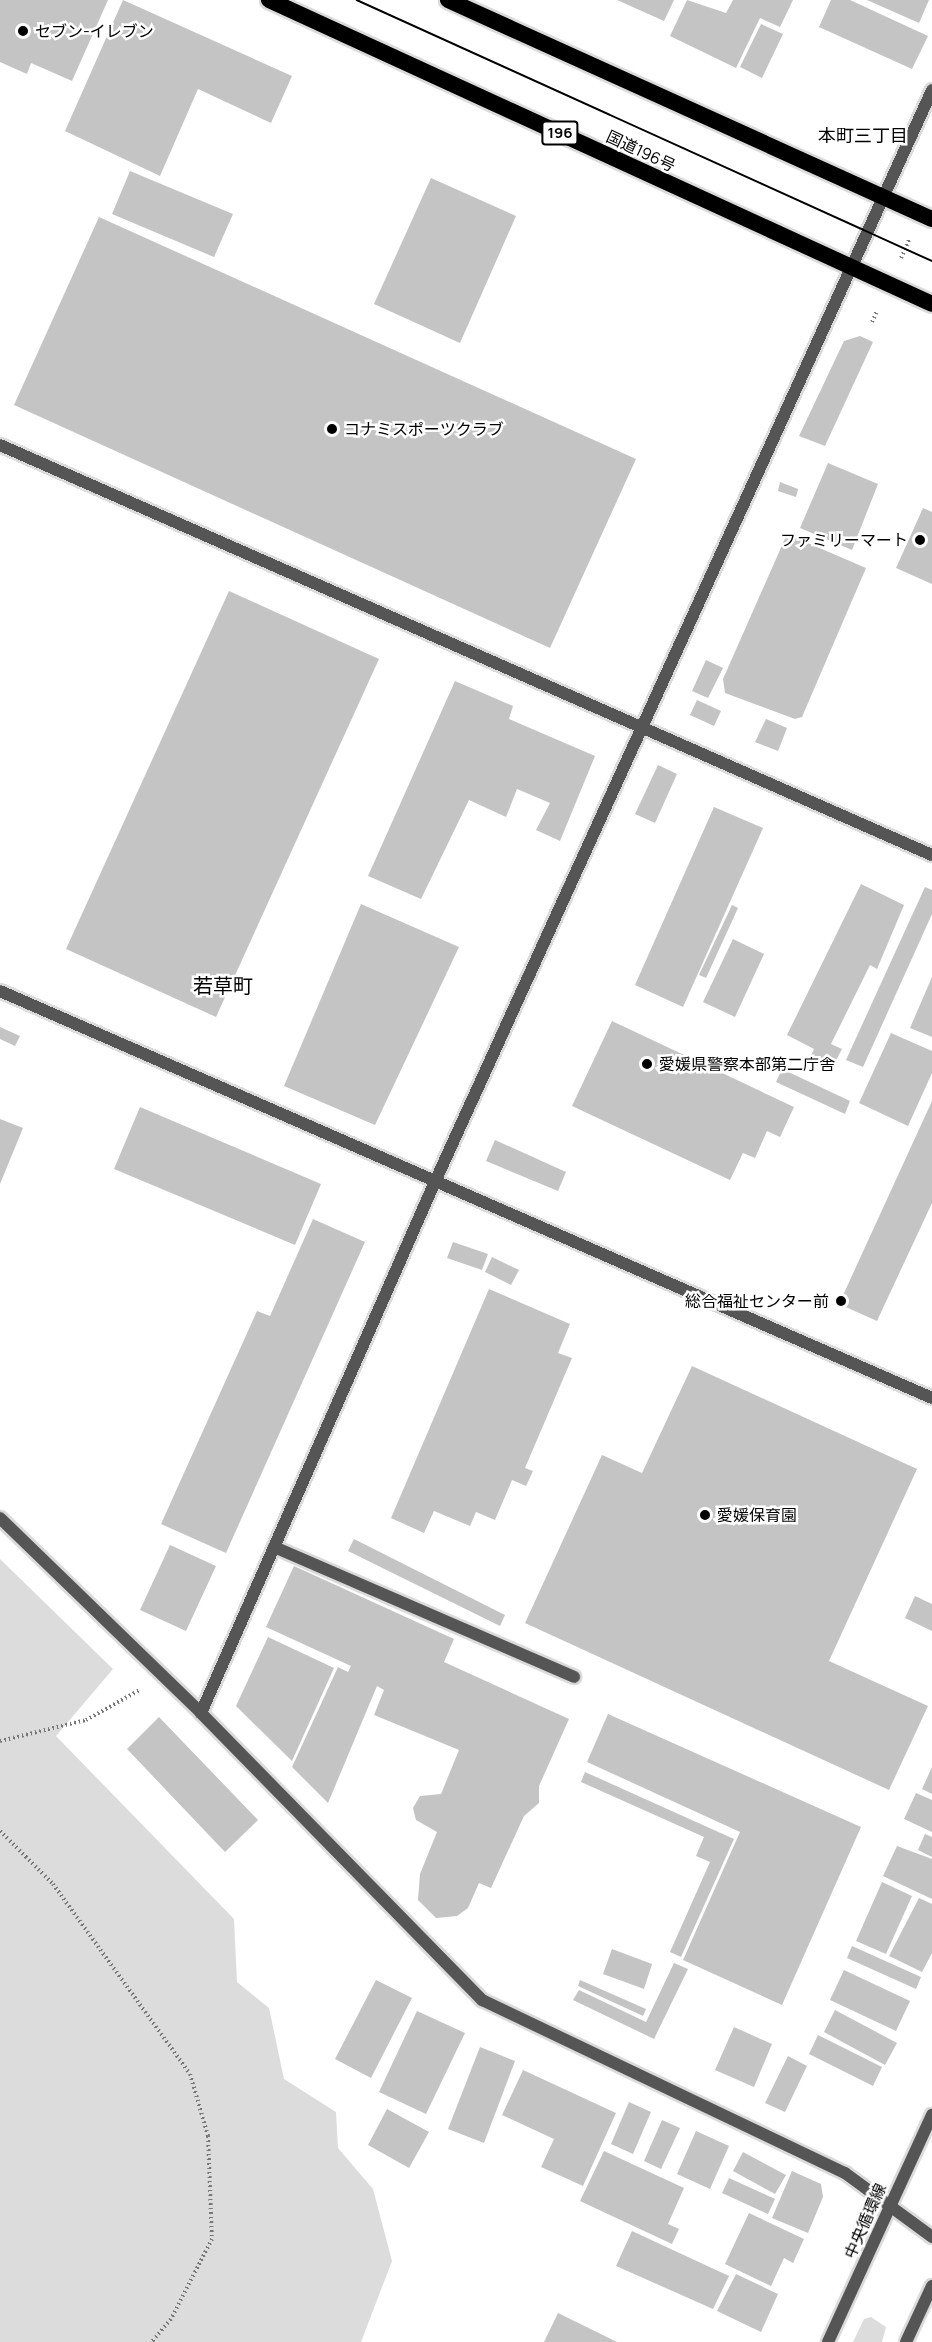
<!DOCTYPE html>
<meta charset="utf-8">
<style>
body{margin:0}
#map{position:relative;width:932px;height:2342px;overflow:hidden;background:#fff;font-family:Manrope,"Noto Sans JP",sans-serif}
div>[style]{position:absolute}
.green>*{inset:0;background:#dcdcdc}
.building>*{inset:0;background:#c4c4c4}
.path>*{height:4px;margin-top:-2px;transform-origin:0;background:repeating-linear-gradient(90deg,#777 0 1.5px,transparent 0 4.5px)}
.roads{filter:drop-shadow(2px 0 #dbdbdb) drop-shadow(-2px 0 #dbdbdb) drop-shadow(0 2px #dbdbdb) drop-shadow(0 -2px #dbdbdb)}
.service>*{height:12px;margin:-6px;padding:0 6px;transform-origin:6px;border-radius:6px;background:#555}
.minor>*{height:12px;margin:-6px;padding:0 6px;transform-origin:6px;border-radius:6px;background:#555}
.tertiary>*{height:12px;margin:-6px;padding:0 6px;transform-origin:6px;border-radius:6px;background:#555}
.trunk>*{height:16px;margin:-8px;padding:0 8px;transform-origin:8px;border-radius:8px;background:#000}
.tram>*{height:1.5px;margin:-0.75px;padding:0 0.75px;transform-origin:0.75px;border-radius:0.75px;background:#000}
.dots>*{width:16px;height:16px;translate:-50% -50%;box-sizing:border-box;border:3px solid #fff;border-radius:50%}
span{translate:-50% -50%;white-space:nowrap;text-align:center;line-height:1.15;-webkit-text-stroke:5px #fff;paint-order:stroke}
.shield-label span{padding:2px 4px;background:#fff;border:2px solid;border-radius:4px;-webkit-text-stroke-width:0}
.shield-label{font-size:15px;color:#000;font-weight:700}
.poi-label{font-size:16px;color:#000}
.left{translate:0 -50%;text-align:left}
.right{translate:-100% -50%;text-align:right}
.street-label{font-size:16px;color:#000}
.neighbourhood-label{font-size:18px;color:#000}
.quarter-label{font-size:20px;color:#000}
</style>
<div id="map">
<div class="green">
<i style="clip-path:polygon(0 1559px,113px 1669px,56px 1736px,234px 1919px,237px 1982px,269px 2008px,284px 2079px,336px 2112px,338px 2148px,373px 2189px,392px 2261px,361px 2342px,0 2342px)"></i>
<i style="clip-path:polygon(871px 2317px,886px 2327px,882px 2342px,853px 2342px,864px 2319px)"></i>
</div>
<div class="building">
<i style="clip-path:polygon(0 0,108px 0,72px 81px,31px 63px,27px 74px,0 62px)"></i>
<i style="clip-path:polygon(123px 0,292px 76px,271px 123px,198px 89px,160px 176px,65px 131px)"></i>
<i style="clip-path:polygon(617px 0,674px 0,664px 21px)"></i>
<i style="clip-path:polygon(687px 0,726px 13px,733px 0,793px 0,780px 27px,760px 18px,736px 68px,670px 36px)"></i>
<i style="clip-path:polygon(831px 0,850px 0,928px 36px,912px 69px,819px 27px)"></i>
<i style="clip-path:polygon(867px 0,929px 0,919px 23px)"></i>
<i style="clip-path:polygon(761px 24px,783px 34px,762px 78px,740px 67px)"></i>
<i style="clip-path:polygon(130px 171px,233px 214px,214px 257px,112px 214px)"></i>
<i style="clip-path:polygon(431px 178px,516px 216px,460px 343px,374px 304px)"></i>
<i style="clip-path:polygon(99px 217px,636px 459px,550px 648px,14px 405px)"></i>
<i style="clip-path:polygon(860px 336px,873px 342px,825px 446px,799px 436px,844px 341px)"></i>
<i style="clip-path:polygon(828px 463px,878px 484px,852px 550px,800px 528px)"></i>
<i style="clip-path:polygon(780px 482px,798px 489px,796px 497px,778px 491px)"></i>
<i style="clip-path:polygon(923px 508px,932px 512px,932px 584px,896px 568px)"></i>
<i style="clip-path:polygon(787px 534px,866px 568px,802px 717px,795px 719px,725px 693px,723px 679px)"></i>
<i style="clip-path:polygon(229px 591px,379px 659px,216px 1017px,66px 949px)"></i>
<i style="clip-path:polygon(706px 660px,723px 668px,708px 698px,692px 691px)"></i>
<i style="clip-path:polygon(455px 681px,513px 706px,509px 719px,595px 756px,560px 841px,536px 830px,550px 803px,517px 789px,506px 817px,469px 800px,421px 899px,368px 876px)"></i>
<i style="clip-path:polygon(697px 700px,721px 711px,714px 726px,690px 715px)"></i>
<i style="clip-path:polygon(766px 719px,787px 728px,778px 751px,755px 742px)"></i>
<i style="clip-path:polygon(658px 765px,677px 774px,655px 823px,635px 814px)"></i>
<i style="clip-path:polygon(714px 807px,763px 828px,683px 1007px,635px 985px)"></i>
<i style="clip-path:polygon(861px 884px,904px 905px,877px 969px,870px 965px,831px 1044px,842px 1049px,830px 1072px,808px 1061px,814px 1049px,787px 1035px)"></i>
<i style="clip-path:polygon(925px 887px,932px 890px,932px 914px,863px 1067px,846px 1060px)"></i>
<i style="clip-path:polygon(361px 904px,459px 947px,375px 1125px,284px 1086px)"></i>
<i style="clip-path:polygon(732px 905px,738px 908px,706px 978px,699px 975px)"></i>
<i style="clip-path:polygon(733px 939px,764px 954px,735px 1017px,703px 1002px)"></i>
<i style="clip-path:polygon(932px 977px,932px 1037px,910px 1028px)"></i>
<i style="clip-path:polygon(612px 1021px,794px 1107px,780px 1137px,767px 1131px,755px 1158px,743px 1153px,730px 1180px,572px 1106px)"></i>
<i style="clip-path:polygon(0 1027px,20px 1036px,15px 1046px,0 1039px)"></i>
<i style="clip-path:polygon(891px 1033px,932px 1051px,932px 1073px,908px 1126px,859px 1103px)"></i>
<i style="clip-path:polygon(782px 1069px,850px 1101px,845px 1114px,776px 1082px)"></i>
<i style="clip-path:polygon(932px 1101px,932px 1203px,877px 1321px,839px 1304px)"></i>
<i style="clip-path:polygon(140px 1107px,321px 1184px,295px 1245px,114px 1169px)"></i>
<i style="clip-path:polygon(0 1119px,23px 1128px,0 1184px)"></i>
<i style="clip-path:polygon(495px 1140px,566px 1172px,558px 1191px,486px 1161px)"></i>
<i style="clip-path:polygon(313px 1219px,365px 1242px,226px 1553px,161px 1524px,257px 1311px,270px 1316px)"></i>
<i style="clip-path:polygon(453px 1242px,488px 1254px,482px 1270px,447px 1258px)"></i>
<i style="clip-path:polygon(492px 1257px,519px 1270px,511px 1285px,485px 1272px)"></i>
<i style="clip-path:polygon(489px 1289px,570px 1324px,558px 1353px,572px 1358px,525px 1468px,533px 1471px,526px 1486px,512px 1480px,495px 1520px,476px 1512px,470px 1526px,434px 1511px,424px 1533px,391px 1518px)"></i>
<i style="clip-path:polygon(692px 1366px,917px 1469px,829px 1661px,928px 1706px,889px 1790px,525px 1623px,602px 1455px,642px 1473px)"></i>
<i style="clip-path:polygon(354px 1539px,505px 1615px,500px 1626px,348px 1551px)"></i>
<i style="clip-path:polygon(170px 1545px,216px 1566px,186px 1631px,140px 1610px)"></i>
<i style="clip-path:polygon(294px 1566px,454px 1639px,444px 1662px,569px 1719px,539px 1786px,539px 1803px,524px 1816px,491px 1888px,479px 1883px,468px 1908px,457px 1916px,436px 1918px,418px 1900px,420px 1874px,437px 1832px,416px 1820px,413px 1808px,420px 1796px,441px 1794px,459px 1750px,374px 1715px,384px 1690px,377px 1686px,328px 1803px,292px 1767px,338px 1667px,348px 1672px,351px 1666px,266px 1627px)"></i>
<i style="clip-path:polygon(915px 1596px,932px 1604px,932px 1631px,905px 1618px)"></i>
<i style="clip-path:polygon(268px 1637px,334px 1668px,292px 1761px,236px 1706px)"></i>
<i style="clip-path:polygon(608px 1714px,861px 1827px,782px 2005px,683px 1960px,740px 1832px,587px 1762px)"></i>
<i style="clip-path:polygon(159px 1717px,258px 1820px,225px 1852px,127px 1749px)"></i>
<i style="clip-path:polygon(932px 1767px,932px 1794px,922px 1789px)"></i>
<i style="clip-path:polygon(585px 1772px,734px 1839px,681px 1957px,670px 1952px,710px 1862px,696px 1856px,704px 1837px,581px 1782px)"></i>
<i style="clip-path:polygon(916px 1793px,932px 1800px,932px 1832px,904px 1819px)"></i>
<i style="clip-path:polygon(925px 1834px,932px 1837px,932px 1857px,918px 1850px)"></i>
<i style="clip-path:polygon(897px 1846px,932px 1859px,932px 1899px,883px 1876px)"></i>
<i style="clip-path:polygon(882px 1882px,912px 1896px,886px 1954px,856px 1941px)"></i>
<i style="clip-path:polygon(919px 1898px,932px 1904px,932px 1953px,922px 1972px,889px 1956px)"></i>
<i style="clip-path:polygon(852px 1946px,921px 1977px,916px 1989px,847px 1958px)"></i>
<i style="clip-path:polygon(612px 1949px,652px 1964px,644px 1989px,603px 1974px)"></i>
<i style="clip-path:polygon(674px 1963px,688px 1969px,654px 2039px,573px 2000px,579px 1990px,646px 2022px)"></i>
<i style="clip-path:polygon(844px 1970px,910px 2001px,896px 2031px,830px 2000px)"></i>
<i style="clip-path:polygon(376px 1980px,412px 1998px,371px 2078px,335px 2059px)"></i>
<i style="clip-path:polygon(580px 1980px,646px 2009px,643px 2016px,578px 1986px)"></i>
<i style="clip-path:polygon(835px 2010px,897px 2043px,885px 2065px,824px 2032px)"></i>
<i style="clip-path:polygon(417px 2011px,465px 2033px,426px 2114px,379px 2092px)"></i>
<i style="clip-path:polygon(734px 2027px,772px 2044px,754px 2087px,715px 2070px)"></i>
<i style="clip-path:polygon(818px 2035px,882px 2067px,873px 2086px,809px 2054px)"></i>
<i style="clip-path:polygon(480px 2047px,515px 2061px,484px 2143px,448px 2129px)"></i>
<i style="clip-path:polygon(788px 2056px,807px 2066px,785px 2112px,765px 2103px)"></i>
<i style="clip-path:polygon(523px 2070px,616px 2113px,583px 2186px,541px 2167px,554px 2139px,502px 2115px)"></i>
<i style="clip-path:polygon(629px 2102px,651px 2112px,633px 2154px,611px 2144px)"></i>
<i style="clip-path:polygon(387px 2109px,429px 2132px,409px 2168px,368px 2145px)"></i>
<i style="clip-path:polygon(662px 2120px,680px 2128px,661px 2169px,644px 2161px)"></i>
<i style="clip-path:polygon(696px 2131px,729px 2146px,710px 2189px,677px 2174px)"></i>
<i style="clip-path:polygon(604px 2151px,684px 2188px,668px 2224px,679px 2229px,672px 2244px,580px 2201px)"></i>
<i style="clip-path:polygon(743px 2152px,786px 2175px,775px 2194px,733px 2171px)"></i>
<i style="clip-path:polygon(792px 2171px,821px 2184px,823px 2197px,808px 2233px,772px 2218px)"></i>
<i style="clip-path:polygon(729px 2178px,775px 2199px,768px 2214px,722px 2193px)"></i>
<i style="clip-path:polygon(749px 2213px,804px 2239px,793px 2263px,784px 2258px,771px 2286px,725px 2264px)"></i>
<i style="clip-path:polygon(632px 2231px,729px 2276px,713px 2309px,616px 2266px)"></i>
<i style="clip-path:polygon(736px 2274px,778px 2294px,761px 2332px,717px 2311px)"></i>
<i style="clip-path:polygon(558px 2313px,617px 2342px,544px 2342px)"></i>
</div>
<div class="path">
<i style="left:901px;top:258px;width:20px;rotate:-66deg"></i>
<i style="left:872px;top:322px;width:12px;rotate:-66deg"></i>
<i style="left:0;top:1741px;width:89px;rotate:-13.7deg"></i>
<i style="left:86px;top:1720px;width:62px;rotate:-29.1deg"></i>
<i style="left:0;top:1831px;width:75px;rotate:45deg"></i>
<i style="left:53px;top:1884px;width:234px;rotate:54.2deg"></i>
<i style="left:190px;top:2074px;width:65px;rotate:73.8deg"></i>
<i style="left:208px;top:2136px;width:103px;rotate:87.8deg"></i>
<i style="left:212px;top:2239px;width:90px;rotate:117.1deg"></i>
<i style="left:171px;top:2319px;width:30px;rotate:130deg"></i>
</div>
<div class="roads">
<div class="service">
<i style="left:274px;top:1547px;width:327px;rotate:23.4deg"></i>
</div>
<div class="minor">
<i style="left:0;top:445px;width:1018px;rotate:23.75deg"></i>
<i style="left:0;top:991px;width:1017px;rotate:23.59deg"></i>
<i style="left:0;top:1518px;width:280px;rotate:44.1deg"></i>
<i style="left:201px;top:1713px;width:402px;rotate:45.6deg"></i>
<i style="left:482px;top:2000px;width:402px;rotate:25.5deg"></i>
<i style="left:845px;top:2173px;width:108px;rotate:36.3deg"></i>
<i style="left:201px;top:1713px;width:578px;rotate:-66.23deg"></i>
<i style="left:434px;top:1184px;width:1202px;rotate:-65.52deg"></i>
</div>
<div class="tertiary">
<i style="left:828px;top:2342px;width:250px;rotate:-65.4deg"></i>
<i style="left:906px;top:2342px;width:62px;rotate:-65.1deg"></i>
</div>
<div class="trunk">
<i style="left:269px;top:0;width:729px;rotate:24.63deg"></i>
<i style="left:448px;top:0;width:531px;rotate:24.35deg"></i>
</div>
</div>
<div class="tram">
<i style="left:357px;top:0;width:631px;rotate:24.41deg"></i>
</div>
<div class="dots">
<i style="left:23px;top:31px;background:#000"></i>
<i style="left:332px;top:429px;background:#000"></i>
<i style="left:920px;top:540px;background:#000"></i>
<i style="left:647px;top:1064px;background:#000"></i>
<i style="left:841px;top:1301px;background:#000"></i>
<i style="left:705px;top:1515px;background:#000"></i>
</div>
<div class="shield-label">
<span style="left:560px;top:133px">196</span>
</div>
<div class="poi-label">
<span class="left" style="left:35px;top:31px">セブン-イレブン</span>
<span class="left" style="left:344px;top:429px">コナミスポーツクラブ</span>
<span class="right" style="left:908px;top:540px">ファミリーマート</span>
<span class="left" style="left:659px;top:1064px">愛媛県警察本部第二庁舎</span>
<span class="right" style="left:829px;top:1301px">総合福祉センター前</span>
<span class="left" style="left:717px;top:1515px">愛媛保育園</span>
</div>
<div class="street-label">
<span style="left:641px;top:151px;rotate:25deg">国道196号</span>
<span style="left:865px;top:2221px;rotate:-66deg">中央循環線</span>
</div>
<div class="neighbourhood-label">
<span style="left:863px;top:135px">本町三丁目</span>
</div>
<div class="quarter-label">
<span style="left:223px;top:985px">若草町</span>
</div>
</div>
